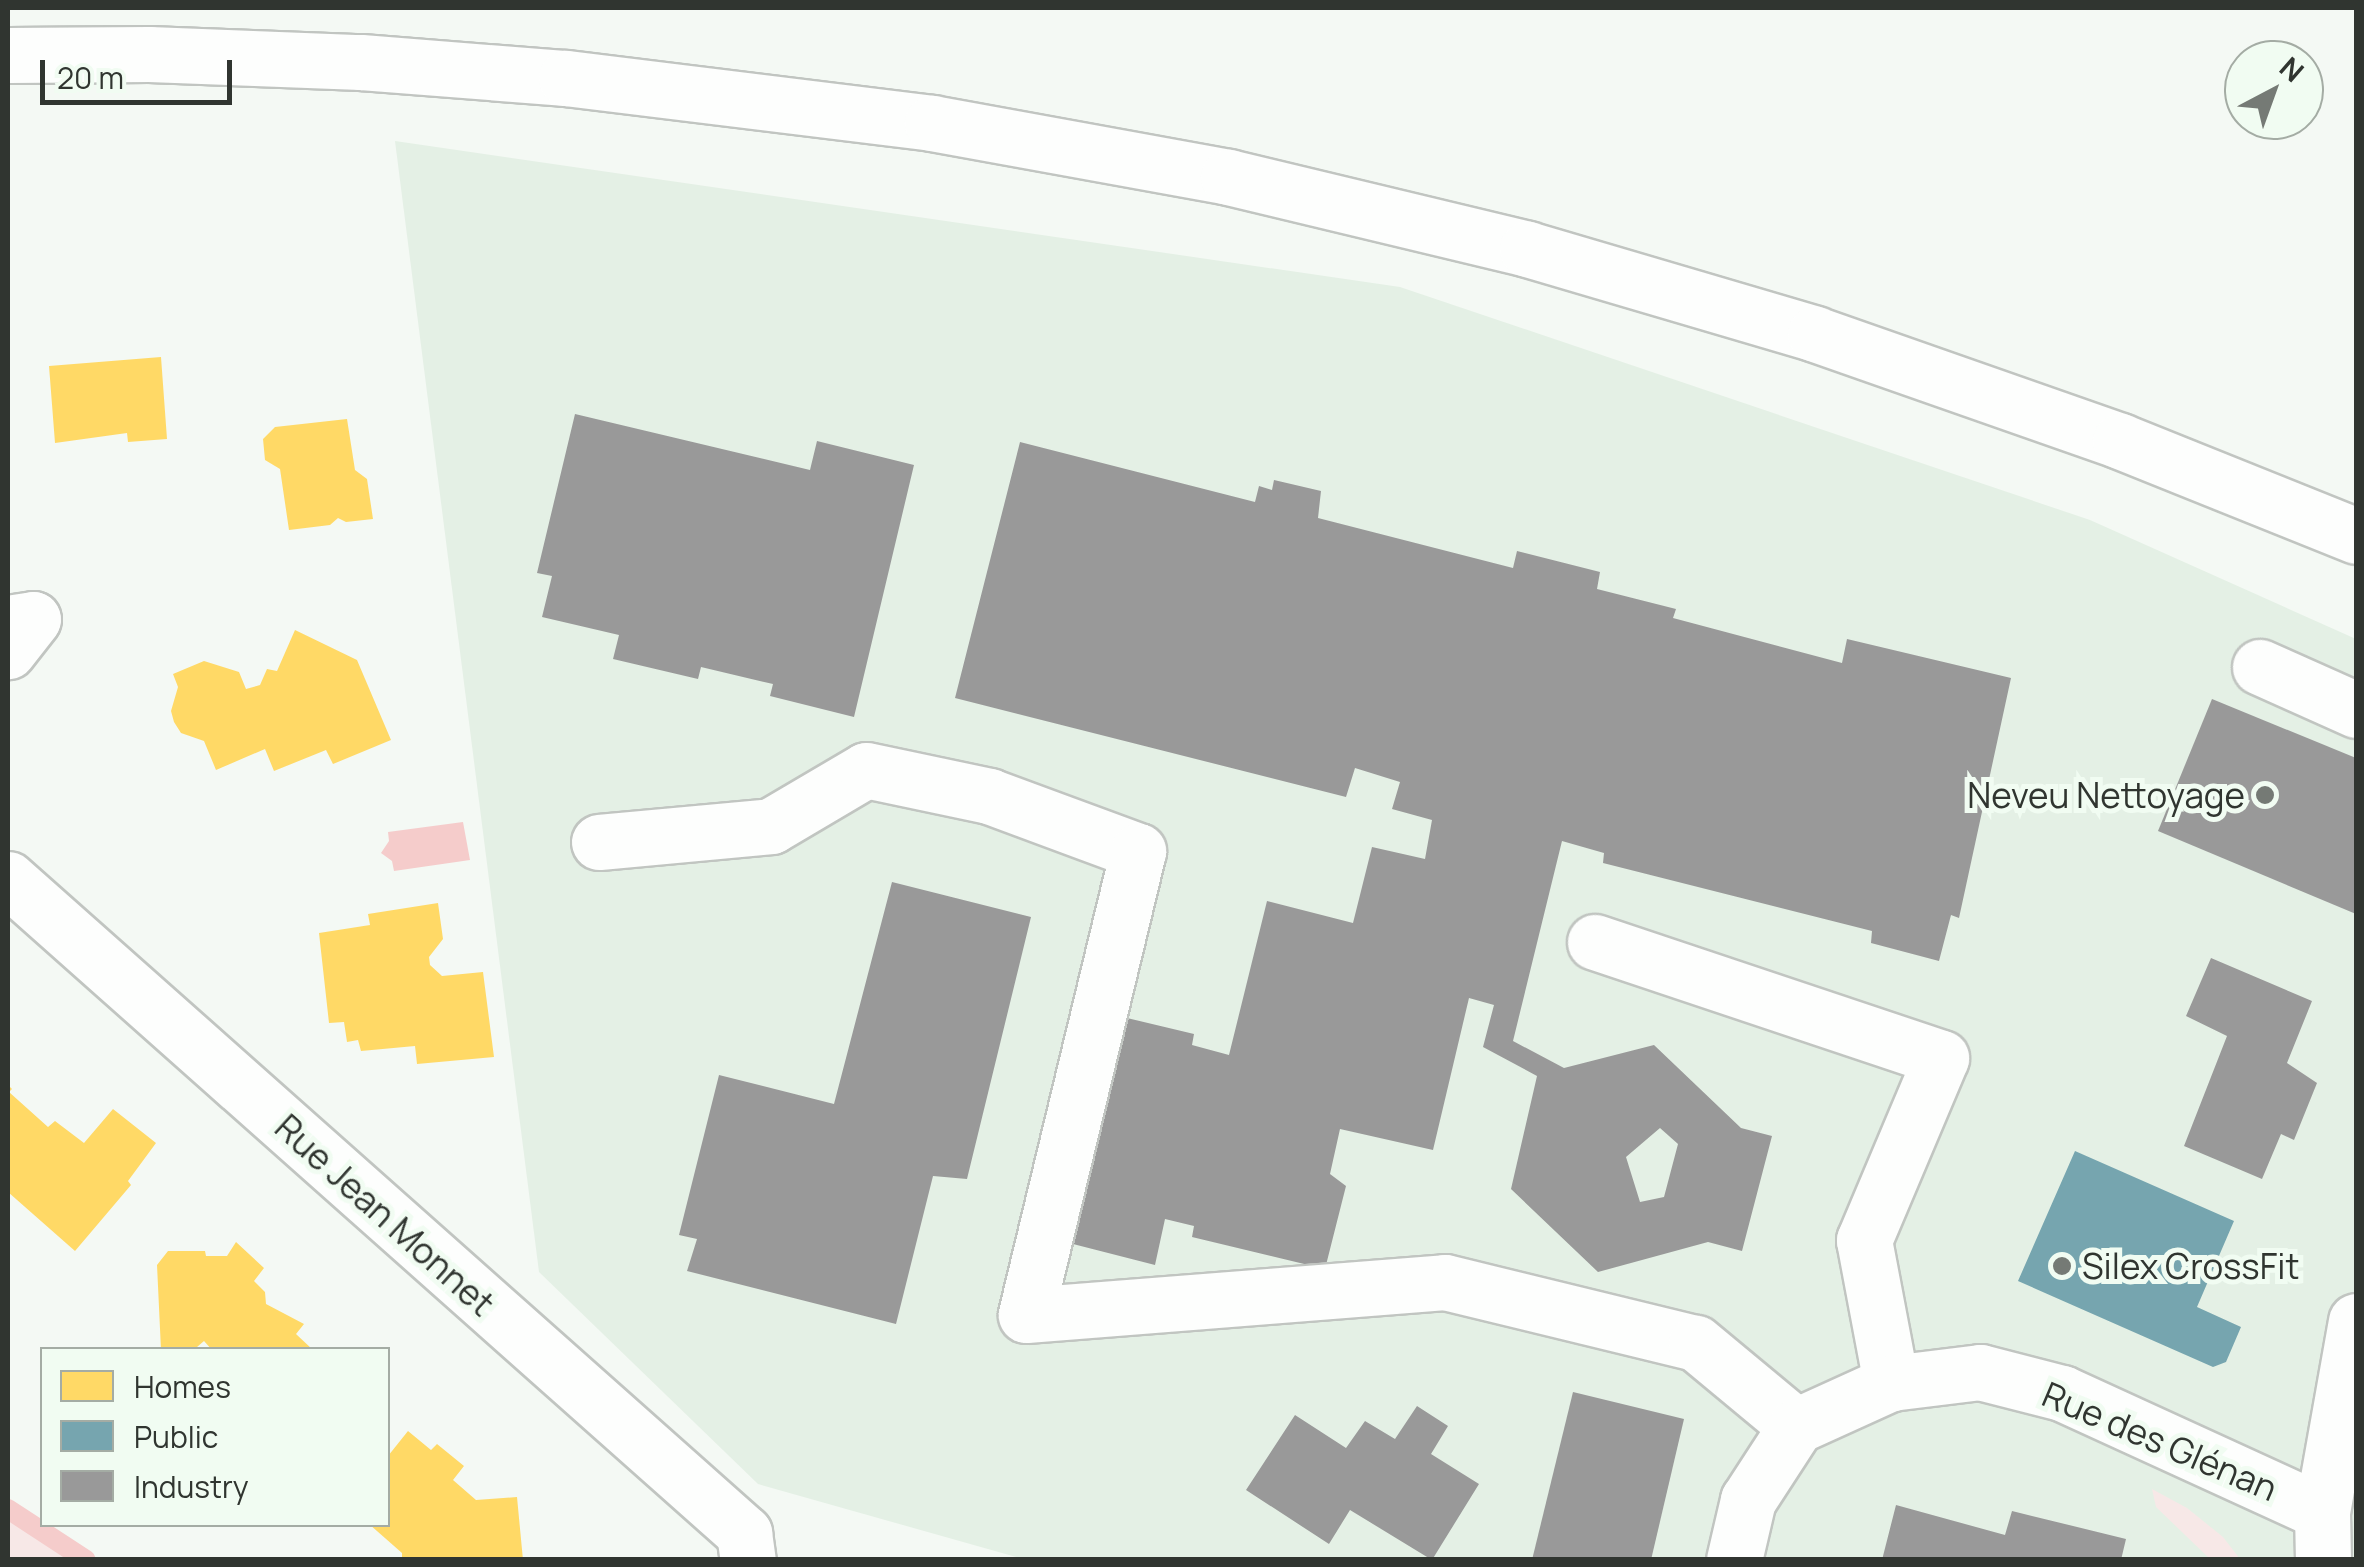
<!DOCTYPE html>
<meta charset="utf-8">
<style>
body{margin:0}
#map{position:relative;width:2364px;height:1567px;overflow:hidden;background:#f4f9f4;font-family:Manrope,sans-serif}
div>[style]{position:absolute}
.built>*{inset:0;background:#e4f0e5}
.green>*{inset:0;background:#f7e8e7}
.water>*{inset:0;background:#f5cccb}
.homes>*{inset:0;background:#ffd966}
.public>*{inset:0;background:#76a5af}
.industry>*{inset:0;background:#999}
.stream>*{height:20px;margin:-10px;padding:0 10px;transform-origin:10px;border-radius:10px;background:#f5cccb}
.roads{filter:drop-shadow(2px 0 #c1c5c1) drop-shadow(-2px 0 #c1c5c1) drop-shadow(0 2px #c1c5c1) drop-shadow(0 -2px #c1c5c1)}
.minor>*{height:55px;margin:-27.5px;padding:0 27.5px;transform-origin:27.5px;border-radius:27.5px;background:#fdfefd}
.major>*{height:55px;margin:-27.5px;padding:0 27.5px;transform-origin:27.5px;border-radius:27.5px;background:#fdfefd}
.dots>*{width:28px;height:28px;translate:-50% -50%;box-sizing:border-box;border:5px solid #f1fcf2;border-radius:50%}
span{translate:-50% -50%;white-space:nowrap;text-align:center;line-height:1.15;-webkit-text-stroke:10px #f1fcf2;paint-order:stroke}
.poi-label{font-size:35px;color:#303530}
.right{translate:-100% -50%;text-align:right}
.left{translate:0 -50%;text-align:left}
.street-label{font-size:35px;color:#303530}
.frame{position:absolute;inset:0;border:10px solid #303530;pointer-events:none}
.legend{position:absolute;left:40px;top:1347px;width:350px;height:180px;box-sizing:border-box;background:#f1fcf2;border:2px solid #a4aca4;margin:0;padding:12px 18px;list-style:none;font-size:30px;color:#303530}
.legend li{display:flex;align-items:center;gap:20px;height:50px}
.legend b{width:50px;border:2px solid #a4aca4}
.north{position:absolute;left:2224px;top:40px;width:100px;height:100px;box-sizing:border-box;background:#f1fcf2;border:2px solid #a4aca4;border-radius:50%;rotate:41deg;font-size:28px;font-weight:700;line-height:40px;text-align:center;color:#303530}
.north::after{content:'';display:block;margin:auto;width:35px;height:45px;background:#757a75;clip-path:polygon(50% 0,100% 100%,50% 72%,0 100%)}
.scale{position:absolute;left:40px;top:60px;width:192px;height:45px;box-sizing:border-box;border:5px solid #303530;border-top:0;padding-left:12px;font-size:30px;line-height:35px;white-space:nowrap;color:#303530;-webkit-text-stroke:8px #f1fcf2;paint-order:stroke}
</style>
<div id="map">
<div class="built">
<i style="clip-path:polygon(395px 141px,1400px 287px,2090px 520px,2356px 639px,2356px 1559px,1023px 1559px,758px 1484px,539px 1272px)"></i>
</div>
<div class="green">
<i style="clip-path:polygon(2152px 1489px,2187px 1508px,2223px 1537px,2240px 1559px,2210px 1559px,2156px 1507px)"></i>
<i style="clip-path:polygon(8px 1509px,86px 1559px,8px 1559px)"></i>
</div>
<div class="water">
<i style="clip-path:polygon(463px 822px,470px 860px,394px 871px,392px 861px,381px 853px,389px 841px,388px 832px)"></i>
</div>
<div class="homes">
<i style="clip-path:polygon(161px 357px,167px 439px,128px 442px,127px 433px,55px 443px,49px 366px)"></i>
<i style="clip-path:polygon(347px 419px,355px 470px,367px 479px,373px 519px,346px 522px,338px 518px,330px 525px,289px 530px,280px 469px,265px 460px,263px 439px,275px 427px)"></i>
<i style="clip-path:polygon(295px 630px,357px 660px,391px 740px,333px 764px,326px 750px,274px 771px,265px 749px,216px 770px,204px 741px,181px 733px,174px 722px,171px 711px,178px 687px,173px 674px,204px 661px,239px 672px,246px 689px,260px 685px,267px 669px,277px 671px)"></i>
<i style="clip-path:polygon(438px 903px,443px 939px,429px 957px,430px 965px,442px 976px,483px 972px,494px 1057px,417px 1064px,415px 1046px,361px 1051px,358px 1040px,347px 1042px,344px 1022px,329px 1023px,319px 933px,370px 925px,368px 914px)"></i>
<i style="clip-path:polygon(8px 1085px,12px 1089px,9px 1092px,48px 1127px,55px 1121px,84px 1143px,113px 1109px,156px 1143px,128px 1181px,131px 1185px,75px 1251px,8px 1192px)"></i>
<i style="clip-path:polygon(236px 1242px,264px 1268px,254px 1281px,265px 1292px,266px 1304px,304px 1324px,296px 1334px,313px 1350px,212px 1350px,204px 1341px,197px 1347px,161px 1350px,157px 1265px,168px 1251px,205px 1251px,206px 1256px,227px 1256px)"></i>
<i style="clip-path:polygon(408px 1431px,431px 1450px,437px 1444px,464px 1466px,453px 1480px,476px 1500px,517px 1497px,523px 1560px,402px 1560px,402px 1553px,369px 1524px,388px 1524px,388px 1456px)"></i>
</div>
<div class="public">
<i style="clip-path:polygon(2075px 1151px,2234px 1221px,2197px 1307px,2241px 1327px,2226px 1362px,2213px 1367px,2018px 1281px)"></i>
</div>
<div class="industry">
<i style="clip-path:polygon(575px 414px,810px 470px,817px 441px,914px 465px,854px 717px,770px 696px,773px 684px,701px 667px,698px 679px,613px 659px,619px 635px,542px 617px,552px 576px,537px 573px)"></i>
<i style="clip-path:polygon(evenodd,1020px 442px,1255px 502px,1259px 486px,1272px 490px,1274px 480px,1321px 491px,1318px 518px,1513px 568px,1517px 551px,1600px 572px,1597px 589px,1676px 609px,1673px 618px,1842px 663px,1847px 639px,2011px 678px,1959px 918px,1951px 915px,1939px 961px,1871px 943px,1872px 931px,1603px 863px,1604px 853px,1562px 841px,1513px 1041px,1564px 1068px,1654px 1045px,1741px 1128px,1772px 1136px,1742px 1251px,1708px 1242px,1598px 1272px,1511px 1189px,1537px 1076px,1483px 1047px,1494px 1005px,1469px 998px,1433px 1150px,1340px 1129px,1330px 1174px,1346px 1186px,1325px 1269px,1192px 1237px,1194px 1226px,1165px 1219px,1155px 1265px,1073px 1244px,1127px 1018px,1194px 1034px,1192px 1045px,1229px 1055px,1267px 901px,1353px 923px,1372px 847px,1425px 859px,1432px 820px,1392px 809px,1400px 782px,1355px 768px,1346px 797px,955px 698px,1020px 442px,1660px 1128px,1678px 1144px,1664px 1197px,1640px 1202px,1626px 1157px,1660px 1128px)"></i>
<i style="clip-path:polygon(2212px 699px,2356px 758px,2356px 914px,2158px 831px)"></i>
<i style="clip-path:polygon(892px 882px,1031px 917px,967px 1179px,933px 1176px,896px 1324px,687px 1271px,697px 1239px,679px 1235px,719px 1075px,834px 1104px)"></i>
<i style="clip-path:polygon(2211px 958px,2312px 1001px,2287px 1063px,2317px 1083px,2294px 1140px,2281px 1134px,2262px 1179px,2184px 1146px,2227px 1036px,2186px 1016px)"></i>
<i style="clip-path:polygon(1573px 1392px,1684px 1419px,1651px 1560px,1532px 1560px)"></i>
<i style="clip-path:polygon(1417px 1406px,1448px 1426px,1431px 1454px,1479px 1484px,1432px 1560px,1350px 1510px,1329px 1544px,1246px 1490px,1295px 1415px,1346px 1448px,1365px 1421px,1395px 1439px)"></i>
<i style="clip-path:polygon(1896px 1505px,2005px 1535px,2012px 1511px,2126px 1539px,2121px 1560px,1882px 1560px)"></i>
</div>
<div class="stream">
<i style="left:8px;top:1509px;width:93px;rotate:33.2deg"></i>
</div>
<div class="roads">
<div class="minor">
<i style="left:8px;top:623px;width:25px;rotate:-9deg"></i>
<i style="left:33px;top:619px;width:41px;rotate:128deg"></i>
<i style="left:2260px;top:667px;width:105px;rotate:24.1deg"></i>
<i style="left:599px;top:842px;width:173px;rotate:-5.3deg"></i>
<i style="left:771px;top:826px;width:110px;rotate:-30.5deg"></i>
<i style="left:866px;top:770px;width:126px;rotate:11.9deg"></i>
<i style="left:989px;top:796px;width:159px;rotate:20.3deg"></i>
<i style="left:1138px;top:851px;width:477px;rotate:103.6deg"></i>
<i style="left:1026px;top:1315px;width:420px;rotate:-4.5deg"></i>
<i style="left:1445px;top:1282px;width:258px;rotate:13.7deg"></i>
<i style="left:1696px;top:1343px;width:130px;rotate:39.7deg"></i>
<i style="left:8px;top:879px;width:985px;rotate:41.62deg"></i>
<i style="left:744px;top:1533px;width:27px;rotate:82deg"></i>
<i style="left:1595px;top:942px;width:365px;rotate:18.5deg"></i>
<i style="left:1941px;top:1058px;width:198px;rotate:112.9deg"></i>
<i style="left:1864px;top:1240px;width:146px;rotate:79.3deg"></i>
<i style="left:1734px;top:1560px;width:62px;rotate:-76.9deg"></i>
<i style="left:1748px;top:1500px;width:88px;rotate:-57deg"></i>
<i style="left:1796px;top:1426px;width:104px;rotate:-24.4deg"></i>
<i style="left:1891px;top:1383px;width:90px;rotate:-7deg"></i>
<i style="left:1980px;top:1372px;width:85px;rotate:14.4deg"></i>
<i style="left:2062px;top:1393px;width:286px;rotate:24.6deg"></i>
<i style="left:2323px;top:1560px;width:48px;rotate:-91.2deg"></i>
<i style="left:2322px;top:1512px;width:194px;rotate:-79.9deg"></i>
</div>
<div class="major">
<i style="left:8px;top:55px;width:141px;rotate:-0.4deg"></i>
<i style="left:149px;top:54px;width:212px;rotate:2.2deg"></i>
<i style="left:361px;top:62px;width:206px;rotate:4.5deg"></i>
<i style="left:566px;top:78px;width:369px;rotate:7deg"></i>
<i style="left:932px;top:123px;width:301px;rotate:10.3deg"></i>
<i style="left:1228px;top:177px;width:308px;rotate:13.5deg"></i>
<i style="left:1527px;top:249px;width:300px;rotate:16.4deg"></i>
<i style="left:1815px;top:334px;width:323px;rotate:19.3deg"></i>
<i style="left:2120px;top:441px;width:254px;rotate:21.9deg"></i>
</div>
</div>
<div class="dots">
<i style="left:2265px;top:795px;background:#757a75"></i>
<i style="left:2062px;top:1266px;background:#757a75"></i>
</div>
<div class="poi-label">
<span class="right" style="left:2245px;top:795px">Neveu Nettoyage</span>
<span class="left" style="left:2082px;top:1266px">Silex CrossFit</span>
</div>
<div class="street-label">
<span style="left:385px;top:1215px;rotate:42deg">Rue Jean Monnet</span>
<span style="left:2160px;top:1441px;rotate:23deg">Rue des Glénan</span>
</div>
<div class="frame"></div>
<ul class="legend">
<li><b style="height:28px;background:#ffd966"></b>Homes</li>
<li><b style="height:28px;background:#76a5af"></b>Public</li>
<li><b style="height:28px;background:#999"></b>Industry</li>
</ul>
<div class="north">N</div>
<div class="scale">20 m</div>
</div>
